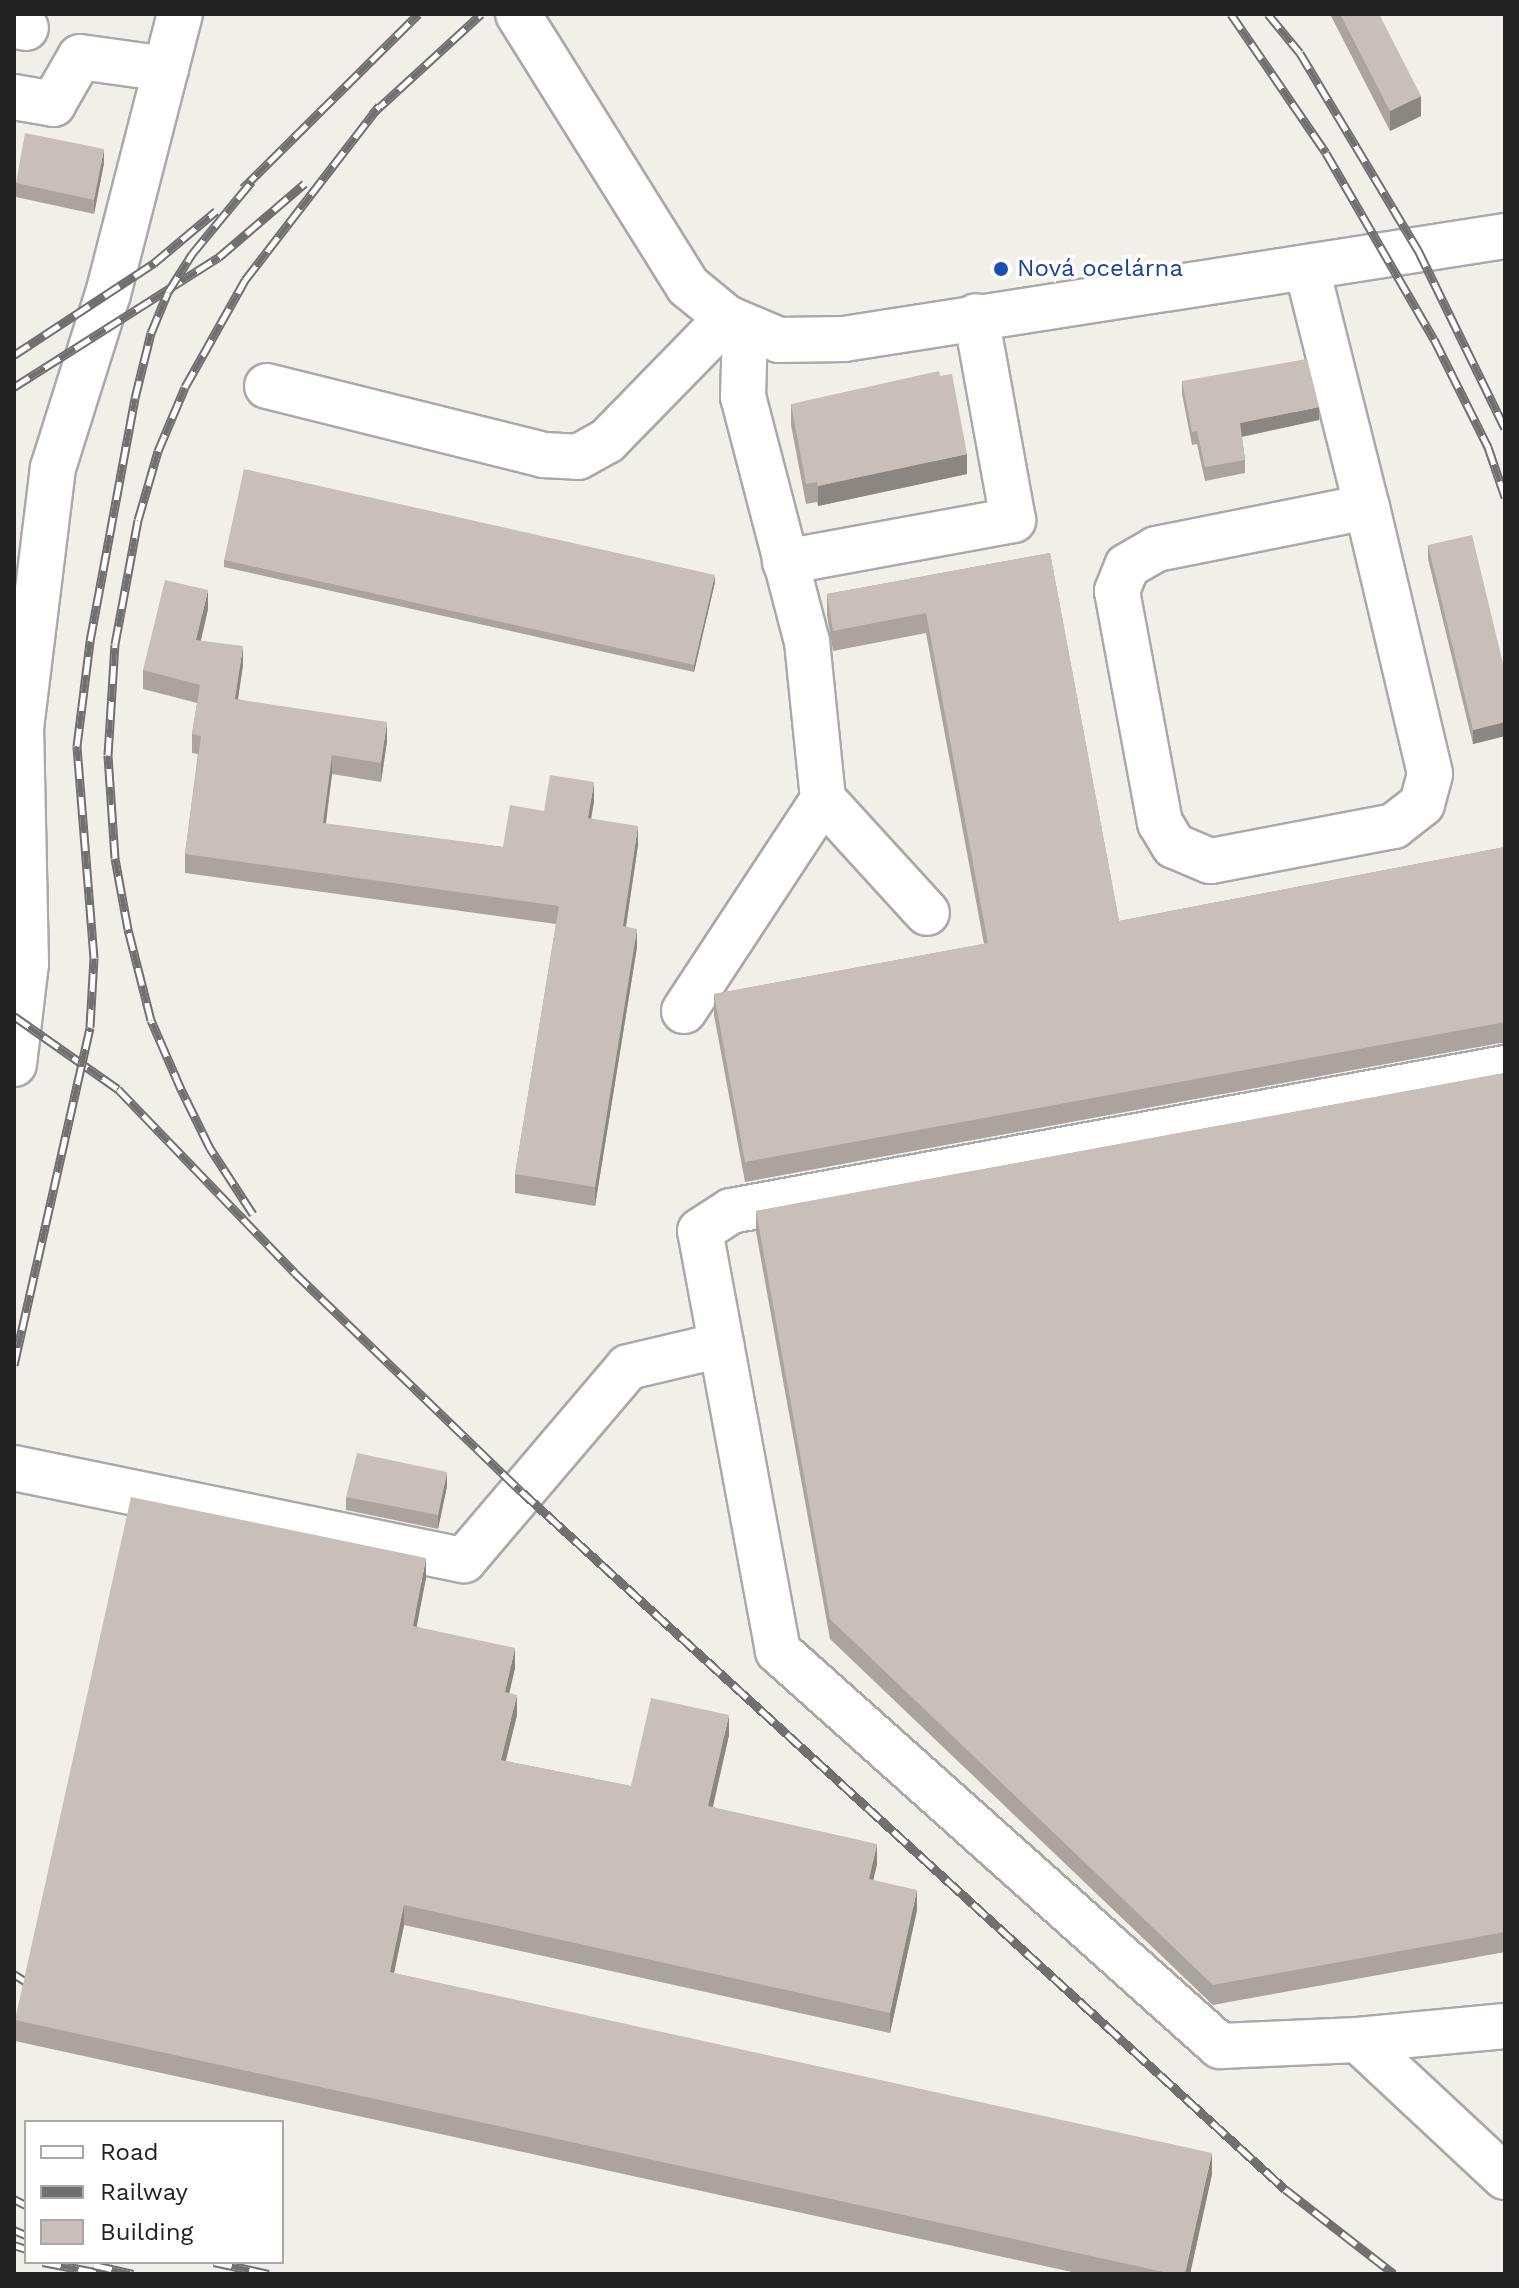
<!DOCTYPE html>
<meta charset="utf-8">
<style>
body{margin:0}
#map{position:relative;width:1519px;height:2288px;overflow:hidden;background:#f2efe9;font-family:"Work Sans",sans-serif}
div>[style]{position:absolute}
.roads{filter:drop-shadow(2px 0 #a9a9a9) drop-shadow(-2px 0 #a9a9a9) drop-shadow(0 2px #a9a9a9) drop-shadow(0 -2px #a9a9a9)}
.minor>*{height:44px;margin:-22px;padding:0 22px;transform-origin:22px;border-radius:22px;background:#fff}
.rail>*{height:9px;margin-top:-4.5px;transform-origin:0;background:repeating-linear-gradient(90deg,#fff 0 18px,#707070 0 36px);box-sizing:border-box;border-block:2px solid #707070}
.wall>*{inset:0;background:#aba49e}
.shaded-wall>*{inset:0;background:#8b8681}
.building>*{inset:0;background:#c7bfb8}
.dots>*{width:22px;height:22px;translate:-50% -50%;box-sizing:border-box;border:4px solid #fff;border-radius:50%}
span{translate:-50% -50%;white-space:nowrap;text-align:center;line-height:1.15;-webkit-text-stroke:7px #fff;paint-order:stroke}
.transit-label{font-size:24px;color:#164399}
.left{translate:0 -50%;text-align:left}
.frame{position:absolute;inset:0;border:16px solid #222;pointer-events:none}
.legend{position:absolute;left:24px;top:2120px;width:260px;height:144px;box-sizing:border-box;background:#fff;border:2px solid #a7a7a7;margin:0;padding:10px 14px;list-style:none;font-size:24px;color:#222}
.legend li{display:flex;align-items:center;gap:16px;height:40px}
.legend b{width:40px;border:2px solid #a7a7a7}
</style>
<div id="map">
<div class="roads">
<div class="minor">
<i style="left:518px;top:14px;width:321px;rotate:58deg"></i>
<i style="left:688px;top:286px;width:50px;rotate:39.4deg"></i>
<i style="left:727px;top:318px;width:56px;rotate:22.9deg"></i>
<i style="left:779px;top:340px;width:65px;rotate:-0.9deg"></i>
<i style="left:844px;top:339px;width:669px;rotate:-8.86deg"></i>
<i style="left:14px;top:26px;width:12px;rotate:9deg"></i>
<i style="left:14px;top:97px;width:40px;rotate:10deg"></i>
<i style="left:53px;top:104px;width:54px;rotate:-60.1deg"></i>
<i style="left:80px;top:57px;width:87px;rotate:7.9deg"></i>
<i style="left:1307px;top:269px;width:245px;rotate:75.9deg"></i>
<i style="left:1367px;top:507px;width:274px;rotate:76.7deg"></i>
<i style="left:1430px;top:774px;width:31px;rotate:105deg"></i>
<i style="left:1422px;top:804px;width:36px;rotate:142deg"></i>
<i style="left:1394px;top:826px;width:187px;rotate:169.2deg"></i>
<i style="left:1210px;top:861px;width:39px;rotate:-157deg"></i>
<i style="left:1174px;top:846px;width:27px;rotate:-121deg"></i>
<i style="left:1160px;top:823px;width:236px;rotate:-100.5deg"></i>
<i style="left:1117px;top:591px;width:27px;rotate:-68deg"></i>
<i style="left:1127px;top:566px;width:34px;rotate:-30deg"></i>
<i style="left:1156px;top:549px;width:215px;rotate:-11.3deg"></i>
<i style="left:267px;top:386px;width:284px;rotate:14deg"></i>
<i style="left:543px;top:455px;width:35px;rotate:3deg"></i>
<i style="left:578px;top:457px;width:33px;rotate:-29deg"></i>
<i style="left:607px;top:441px;width:172px;rotate:-45.7deg"></i>
<i style="left:785px;top:562px;width:232px;rotate:-10.4deg"></i>
<i style="left:1013px;top:520px;width:207px;rotate:-100.3deg"></i>
<i style="left:823px;top:799px;width:154px;rotate:47.6deg"></i>
<i style="left:684px;top:1011px;width:254px;rotate:-56.7deg"></i>
<i style="left:823px;top:799px;width:158px;rotate:-95.8deg"></i>
<i style="left:807px;top:642px;width:253px;rotate:-104.6deg"></i>
<i style="left:743px;top:397px;width:69px;rotate:-88.3deg"></i>
<i style="left:14px;top:1064px;width:101px;rotate:-83.2deg"></i>
<i style="left:26px;top:964px;width:236px;rotate:-91.2deg"></i>
<i style="left:21px;top:728px;width:262px;rotate:-83deg"></i>
<i style="left:53px;top:468px;width:182px;rotate:-72.5deg"></i>
<i style="left:108px;top:294px;width:289px;rotate:-75.6deg"></i>
<i style="left:14px;top:1468px;width:459px;rotate:11.6deg"></i>
<i style="left:464px;top:1560px;width:253px;rotate:-49.6deg"></i>
<i style="left:628px;top:1367px;width:96px;rotate:-13.3deg"></i>
<i style="left:1505px;top:2026px;width:148px;rotate:174.6deg"></i>
<i style="left:1358px;top:2040px;width:201px;rotate:43deg"></i>
<i style="left:1358px;top:2040px;width:138px;rotate:177.5deg"></i>
<i style="left:1220px;top:2046px;width:593px;rotate:-138.21deg"></i>
<i style="left:778px;top:1651px;width:427px;rotate:-100.5deg"></i>
<i style="left:700px;top:1231px;width:37px;rotate:-33deg"></i>
<i style="left:731px;top:1211px;width:787px;rotate:-10.47deg"></i>
</div>
</div>
<div class="rail">
<i style="left:1231px;top:14px;width:168px;rotate:55.6deg"></i>
<i style="left:1326px;top:153px;width:215px;rotate:59.9deg"></i>
<i style="left:1434px;top:339px;width:121px;rotate:63.4deg"></i>
<i style="left:1488px;top:447px;width:53px;rotate:71.2deg"></i>
<i style="left:1268px;top:14px;width:50px;rotate:50.6deg"></i>
<i style="left:1300px;top:53px;width:230px;rotate:59.1deg"></i>
<i style="left:1418px;top:250px;width:198px;rotate:64deg"></i>
<i style="left:372px;top:114px;width:148px;rotate:-42.5deg"></i>
<i style="left:243px;top:188px;width:247px;rotate:-44.8deg"></i>
<i style="left:14px;top:355px;width:168px;rotate:-33.3deg"></i>
<i style="left:154px;top:263px;width:81px;rotate:-40deg"></i>
<i style="left:14px;top:387px;width:243px;rotate:-32.4deg"></i>
<i style="left:219px;top:257px;width:113px;rotate:-40.7deg"></i>
<i style="left:14px;top:1016px;width:127px;rotate:35.1deg"></i>
<i style="left:118px;top:1089px;width:255px;rotate:46.1deg"></i>
<i style="left:295px;top:1273px;width:314px;rotate:44deg"></i>
<i style="left:521px;top:1491px;width:1035px;rotate:42.42deg"></i>
<i style="left:1285px;top:2189px;width:138px;rotate:37.9deg"></i>
<i style="left:253px;top:1214px;width:79px;rotate:-123.1deg"></i>
<i style="left:210px;top:1148px;width:66px;rotate:-116.2deg"></i>
<i style="left:181px;top:1089px;width:75px;rotate:-113.5deg"></i>
<i style="left:151px;top:1020px;width:94px;rotate:-104.2deg"></i>
<i style="left:128px;top:929px;width:72px;rotate:-100.4deg"></i>
<i style="left:115px;top:858px;width:103px;rotate:-93.9deg"></i>
<i style="left:108px;top:755px;width:111px;rotate:-86.4deg"></i>
<i style="left:115px;top:644px;width:126px;rotate:-79.5deg"></i>
<i style="left:138px;top:520px;width:72px;rotate:-73.8deg"></i>
<i style="left:158px;top:451px;width:69px;rotate:-67.1deg"></i>
<i style="left:185px;top:387px;width:123px;rotate:-60.7deg"></i>
<i style="left:245px;top:280px;width:220px;rotate:-52.4deg"></i>
<i style="left:14px;top:1365px;width:346px;rotate:-77.3deg"></i>
<i style="left:90px;top:1027px;width:69px;rotate:-86.7deg"></i>
<i style="left:94px;top:958px;width:213px;rotate:-94.6deg"></i>
<i style="left:77px;top:746px;width:106px;rotate:-82.9deg"></i>
<i style="left:90px;top:641px;width:247px;rotate:-79.5deg"></i>
<i style="left:135px;top:398px;width:67px;rotate:-76.2deg"></i>
<i style="left:151px;top:333px;width:44px;rotate:-67.5deg"></i>
<i style="left:168px;top:292px;width:45px;rotate:-57.7deg"></i>
<i style="left:192px;top:254px;width:94px;rotate:-50.6deg"></i>
<i style="left:14px;top:1974px;width:17px;rotate:33deg"></i>
<i style="left:14px;top:2199px;width:13px;rotate:27deg"></i>
<i style="left:14px;top:2230px;width:13px;rotate:23deg"></i>
<i style="left:14px;top:2245px;width:13px;rotate:18deg"></i>
<i style="left:43px;top:2262px;width:63px;rotate:11deg"></i>
<i style="left:214px;top:2262px;width:56px;rotate:12.3deg"></i>
<i style="left:94px;top:2265px;width:40px;rotate:13deg"></i>
</div>
<div class="wall">
<i style="clip-path:polygon(1330px 14px,1384px 14px,1380px 16px,1421px 116px,1390px 131px)"></i>
<i style="clip-path:polygon(104px 163px,94px 214px,16px 197px,16px 183px)"></i>
<i style="clip-path:polygon(1182px 381px,1319px 420px,1242px 437px,1245px 460px,1245px 473px,1205px 481px,1197px 444px,1192px 445px,1182px 394px)"></i>
<i style="clip-path:polygon(791px 404px,967px 474px,818px 506px,817px 502px,806px 504px,791px 425px)"></i>
<i style="clip-path:polygon(1428px 545px,1505px 672px,1505px 736px,1473px 744px,1428px 559px)"></i>
<i style="clip-path:polygon(1050px 553px,1119px 921px,1505px 847px,1505px 1044px,1500px 1043px,745px 1182px,714px 1015px,714px 994px,984px 944px,926px 633px,833px 651px,827px 615px,827px 594px)"></i>
<i style="clip-path:polygon(224px 560px,715px 582px,694px 672px,224px 567px)"></i>
<i style="clip-path:polygon(208px 609px,201px 641px,243px 665px,238px 699px,387px 741px,381px 782px,332px 774px,326px 824px,503px 847px,544px 811px,594px 801px,591px 819px,638px 845px,626px 927px,637px 947px,595px 1206px,515px 1193px,515px 1174px,556px 924px,185px 873px,185px 854px,198px 754px,192px 753px,192px 734px,197px 703px,143px 689px,143px 670px)"></i>
<i style="clip-path:polygon(1505px 1073px,1505px 1952px,1213px 2005px,830px 1639px,756px 1232px,756px 1211px)"></i>
<i style="clip-path:polygon(447px 1486px,438px 1529px,346px 1510px,346px 1497px)"></i>
<i style="clip-path:polygon(426px 1578px,416px 1626px,515px 1668px,509px 1693px,517px 1715px,505px 1761px,631px 1786px,729px 1735px,713px 1807px,877px 1864px,873px 1880px,917px 1910px,890px 2033px,404px 1925px,394px 1973px,1212px 2174px,1190px 2274px,1081px 2274px,15px 2041px,15px 2020px)"></i>
</div>
<div class="shaded-wall">
<i style="clip-path:polygon(1421px 96px,1421px 116px,1390px 131px,1390px 111px)"></i>
<i style="clip-path:polygon(104px 149px,104px 163px,94px 214px,94px 200px)"></i>
<i style="clip-path:polygon(1319px 407px,1319px 420px,1240px 437px,1240px 423px)"></i>
<i style="clip-path:polygon(967px 454px,967px 474px,818px 506px,818px 486px)"></i>
<i style="clip-path:polygon(715px 575px,715px 582px,694px 672px,694px 665px)"></i>
<i style="clip-path:polygon(208px 590px,208px 609px,196px 659px,196px 640px)"></i>
<i style="clip-path:polygon(243px 646px,243px 665px,235px 718px,235px 699px)"></i>
<i style="clip-path:polygon(387px 722px,387px 741px,381px 782px,381px 763px)"></i>
<i style="clip-path:polygon(1505px 722px,1505px 736px,1473px 744px,1473px 730px)"></i>
<i style="clip-path:polygon(332px 755px,332px 774px,323px 842px,323px 823px)"></i>
<i style="clip-path:polygon(594px 782px,594px 801px,588px 837px,588px 818px)"></i>
<i style="clip-path:polygon(638px 826px,638px 845px,623px 945px,623px 926px)"></i>
<i style="clip-path:polygon(637px 929px,637px 947px,595px 1206px,595px 1187px)"></i>
<i style="clip-path:polygon(447px 1472px,447px 1486px,438px 1529px,438px 1515px)"></i>
<i style="clip-path:polygon(426px 1558px,426px 1578px,413px 1646px,413px 1626px)"></i>
<i style="clip-path:polygon(515px 1648px,515px 1668px,505px 1712px,505px 1692px)"></i>
<i style="clip-path:polygon(517px 1695px,517px 1715px,501px 1781px,501px 1760px)"></i>
<i style="clip-path:polygon(729px 1715px,729px 1735px,708px 1827px,708px 1806px)"></i>
<i style="clip-path:polygon(877px 1844px,877px 1864px,869px 1899px,869px 1879px)"></i>
<i style="clip-path:polygon(917px 1890px,917px 1910px,890px 2033px,890px 2013px)"></i>
<i style="clip-path:polygon(404px 1905px,404px 1925px,390px 1992px,390px 1972px)"></i>
<i style="clip-path:polygon(1212px 2153px,1212px 2174px,1190px 2274px,1185px 2274px)"></i>
</div>
<div class="building">
<i style="clip-path:polygon(1340px 14px,1379px 14px,1421px 96px,1390px 111px)"></i>
<i style="clip-path:polygon(25px 133px,104px 149px,94px 200px,16px 183px)"></i>
<i style="clip-path:polygon(1307px 359px,1319px 407px,1240px 423px,1245px 460px,1205px 467px,1197px 431px,1192px 432px,1182px 381px)"></i>
<i style="clip-path:polygon(939px 371px,940px 376px,952px 374px,967px 454px,818px 486px,817px 482px,806px 484px,791px 404px)"></i>
<i style="clip-path:polygon(244px 469px,715px 575px,694px 665px,224px 560px)"></i>
<i style="clip-path:polygon(1472px 535px,1505px 672px,1505px 722px,1473px 730px,1428px 545px)"></i>
<i style="clip-path:polygon(1050px 553px,1119px 921px,1505px 847px,1505px 1023px,1500px 1023px,745px 1162px,714px 994px,988px 943px,926px 613px,833px 631px,827px 594px)"></i>
<i style="clip-path:polygon(165px 580px,208px 590px,196px 640px,243px 646px,235px 699px,387px 722px,381px 763px,332px 755px,323px 823px,503px 847px,510px 805px,544px 811px,550px 775px,594px 782px,588px 818px,638px 826px,623px 926px,637px 929px,595px 1187px,515px 1174px,559px 906px,185px 854px,201px 736px,192px 734px,200px 685px,143px 670px)"></i>
<i style="clip-path:polygon(1505px 1073px,1505px 1932px,1213px 1985px,830px 1619px,756px 1211px)"></i>
<i style="clip-path:polygon(357px 1453px,447px 1472px,438px 1515px,346px 1497px)"></i>
<i style="clip-path:polygon(131px 1497px,426px 1558px,413px 1626px,515px 1648px,505px 1692px,517px 1695px,501px 1760px,631px 1786px,651px 1698px,729px 1715px,708px 1806px,877px 1844px,869px 1879px,917px 1890px,890px 2013px,404px 1905px,390px 1972px,1212px 2153px,1185px 2274px,1173px 2274px,15px 2020px)"></i>
</div>
<div class="dots">
<i style="left:1001px;top:269px;background:#1a4fb4"></i>
</div>
<div class="transit-label">
<span class="left" style="left:1017px;top:269px">Nová ocelárna</span>
</div>
<div class="frame"></div>
<ul class="legend">
<li><b style="height:10px;background:#fff"></b>Road</li>
<li><b style="height:10px;background:#707070"></b>Railway</li>
<li><b style="height:22px;background:#c7bfb8"></b>Building</li>
</ul>
</div>
